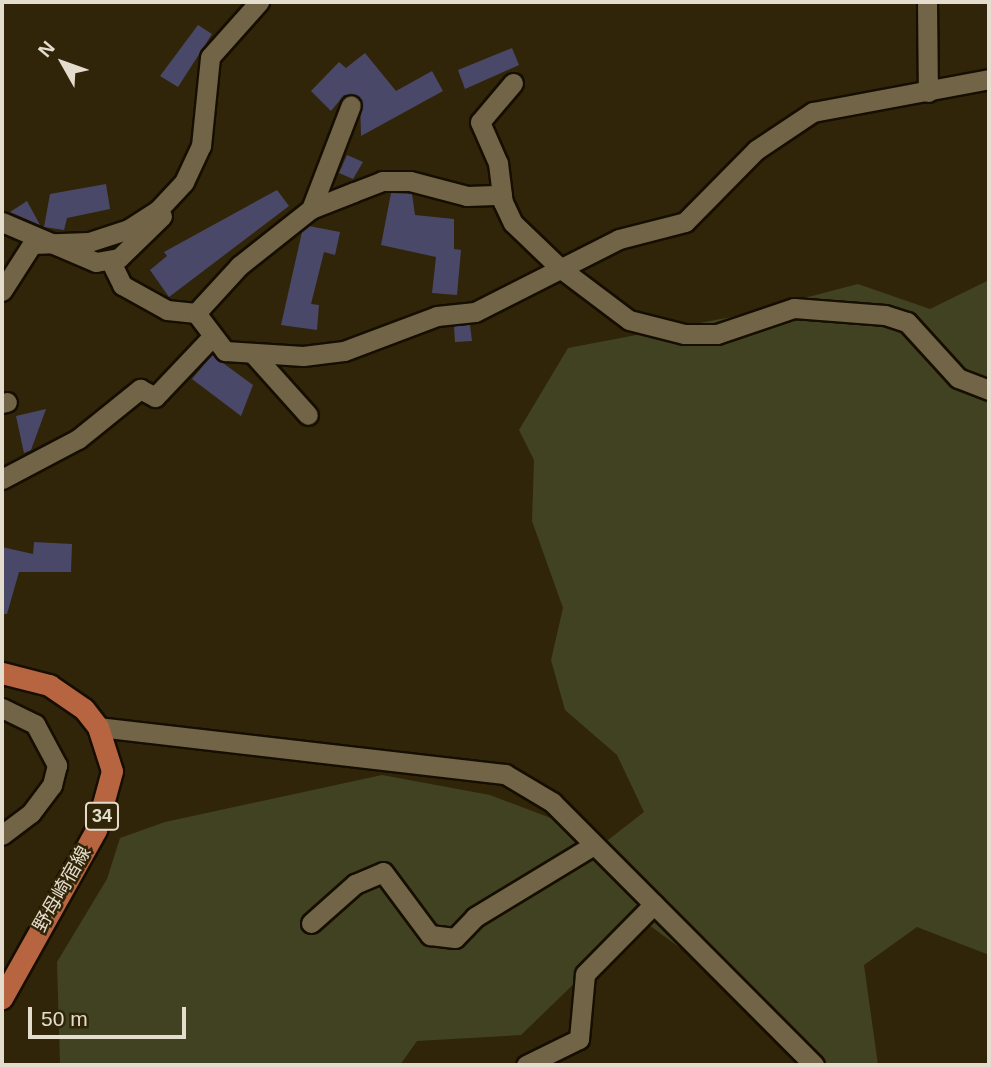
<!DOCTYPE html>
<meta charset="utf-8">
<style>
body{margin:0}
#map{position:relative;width:991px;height:1067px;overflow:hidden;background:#302508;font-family:Helvetica,"Noto Sans JP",sans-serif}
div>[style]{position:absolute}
.green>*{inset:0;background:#414221}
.building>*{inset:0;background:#4a4869}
.roads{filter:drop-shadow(2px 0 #160e00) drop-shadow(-2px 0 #160e00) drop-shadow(0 2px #160e00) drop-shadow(0 -2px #160e00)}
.street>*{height:19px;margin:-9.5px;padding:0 9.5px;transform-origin:9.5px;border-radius:9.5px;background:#716447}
.primary>*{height:21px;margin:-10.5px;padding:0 10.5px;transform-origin:10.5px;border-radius:10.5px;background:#b76540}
span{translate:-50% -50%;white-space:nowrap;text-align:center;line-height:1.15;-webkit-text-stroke:5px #302508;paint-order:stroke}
.shield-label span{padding:2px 5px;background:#302508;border:2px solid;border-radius:5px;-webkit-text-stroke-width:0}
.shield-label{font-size:18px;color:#e4ddcd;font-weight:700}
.street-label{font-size:19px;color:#e4ddcd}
.frame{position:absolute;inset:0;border:4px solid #e4ddcd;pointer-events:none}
.north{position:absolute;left:28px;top:28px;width:70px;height:70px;-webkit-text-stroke:5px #302508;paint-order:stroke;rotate:310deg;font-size:19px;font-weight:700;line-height:28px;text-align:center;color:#e4ddcd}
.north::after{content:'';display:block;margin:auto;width:24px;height:32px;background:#e4ddcd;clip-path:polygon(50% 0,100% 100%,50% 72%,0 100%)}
.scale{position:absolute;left:28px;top:1007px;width:158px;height:32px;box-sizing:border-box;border:4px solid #e4ddcd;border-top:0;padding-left:9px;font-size:21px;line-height:24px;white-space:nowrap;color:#e4ddcd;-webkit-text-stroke:5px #302508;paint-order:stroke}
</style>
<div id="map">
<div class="green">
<i style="clip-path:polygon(989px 280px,989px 955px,917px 927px,864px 965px,878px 1065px,823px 1065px,787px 1027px,641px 919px,521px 1035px,417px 1041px,400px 1065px,60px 1065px,57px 962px,107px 879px,120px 838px,165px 822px,382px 775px,490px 795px,608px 840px,644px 812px,617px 755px,565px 710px,551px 660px,563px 608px,532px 521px,534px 460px,519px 430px,568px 348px,731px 317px,858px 284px,930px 309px)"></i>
</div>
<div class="building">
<i style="clip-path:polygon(198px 25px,212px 34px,178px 87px,160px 76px)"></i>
<i style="clip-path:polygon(512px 48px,519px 65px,465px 89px,458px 70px)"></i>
<i style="clip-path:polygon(365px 53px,396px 91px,432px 71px,443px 91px,361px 136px,360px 97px,344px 95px,331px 111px,311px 91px,339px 62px,346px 68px)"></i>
<i style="clip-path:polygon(347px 155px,363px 162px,353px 179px,339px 173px)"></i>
<i style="clip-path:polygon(106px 184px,110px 209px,67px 218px,64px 230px,44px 227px,50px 194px)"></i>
<i style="clip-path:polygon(277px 190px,289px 206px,169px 297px,150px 270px,167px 256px,164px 252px)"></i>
<i style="clip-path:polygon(391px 193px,412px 194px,415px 215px,454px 219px,454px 249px,461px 250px,457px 295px,432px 293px,436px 257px,381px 245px)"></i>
<i style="clip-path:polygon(27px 201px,40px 225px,10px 212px)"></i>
<i style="clip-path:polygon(309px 226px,340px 232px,335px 255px,324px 252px,311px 304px,319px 305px,317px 330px,281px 325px,302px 232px)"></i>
<i style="clip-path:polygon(470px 325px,472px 341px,455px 342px,454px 326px)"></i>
<i style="clip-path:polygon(212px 355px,253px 385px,241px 416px,192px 379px)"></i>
<i style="clip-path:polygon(46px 409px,31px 450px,24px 453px,16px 416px)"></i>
<i style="clip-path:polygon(34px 542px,72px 544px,71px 572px,19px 572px,7px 614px,2px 614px,2px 547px,33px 554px)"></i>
</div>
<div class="roads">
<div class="street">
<i style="left:927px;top:2px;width:90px;rotate:89.4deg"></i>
<i style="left:513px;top:83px;width:51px;rotate:130.2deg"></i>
<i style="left:480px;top:122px;width:45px;rotate:66.3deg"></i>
<i style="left:498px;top:163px;width:39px;rotate:83deg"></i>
<i style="left:503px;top:202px;width:23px;rotate:65deg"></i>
<i style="left:513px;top:223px;width:65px;rotate:43.8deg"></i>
<i style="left:560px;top:268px;width:86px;rotate:37deg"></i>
<i style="left:629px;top:320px;width:57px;rotate:14.3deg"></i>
<i style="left:684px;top:334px;width:33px"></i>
<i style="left:717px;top:334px;width:81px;rotate:-18.7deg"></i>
<i style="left:794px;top:308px;width:91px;rotate:4.4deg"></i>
<i style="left:885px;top:315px;width:23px;rotate:18deg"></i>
<i style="left:907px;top:322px;width:76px;rotate:47.7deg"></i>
<i style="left:958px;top:378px;width:33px;rotate:21deg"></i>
<i style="left:311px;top:209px;width:111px;rotate:-69deg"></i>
<i style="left:2px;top:222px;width:102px;rotate:23.1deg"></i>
<i style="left:96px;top:262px;width:23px;rotate:-10deg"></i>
<i style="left:119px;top:258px;width:60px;rotate:-44.3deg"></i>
<i style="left:110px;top:260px;width:28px;rotate:64deg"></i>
<i style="left:122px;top:285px;width:51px;rotate:29.1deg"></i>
<i style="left:167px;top:310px;width:29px;rotate:6deg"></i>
<i style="left:196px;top:313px;width:48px;rotate:52.7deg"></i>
<i style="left:225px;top:351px;width:78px;rotate:3.7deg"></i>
<i style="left:303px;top:356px;width:41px;rotate:-7deg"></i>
<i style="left:344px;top:351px;width:99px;rotate:-20.6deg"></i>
<i style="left:437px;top:316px;width:38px;rotate:-6deg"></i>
<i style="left:475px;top:312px;width:161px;rotate:-26.9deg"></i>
<i style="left:619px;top:239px;width:68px;rotate:-14.4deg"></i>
<i style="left:685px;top:222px;width:101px;rotate:-45.4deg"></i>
<i style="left:756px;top:150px;width:69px;rotate:-33.7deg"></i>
<i style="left:813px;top:112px;width:179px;rotate:-10.6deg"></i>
<i style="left:2px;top:291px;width:56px;rotate:-57.4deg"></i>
<i style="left:32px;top:244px;width:57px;rotate:-2deg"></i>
<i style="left:89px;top:242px;width:40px;rotate:-18deg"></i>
<i style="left:127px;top:230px;width:37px;rotate:-33deg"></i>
<i style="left:158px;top:210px;width:38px;rotate:-47deg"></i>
<i style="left:184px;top:182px;width:40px;rotate:-65deg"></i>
<i style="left:201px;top:146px;width:89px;rotate:-84.2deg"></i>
<i style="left:210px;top:57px;width:74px;rotate:-48.3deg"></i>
<i style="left:196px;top:313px;width:64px;rotate:-47.5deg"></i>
<i style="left:239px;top:266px;width:92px;rotate:-38.4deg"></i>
<i style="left:311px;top:209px;width:46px;rotate:-21.6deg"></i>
<i style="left:354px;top:192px;width:30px;rotate:-21deg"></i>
<i style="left:382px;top:181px;width:28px"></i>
<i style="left:410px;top:181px;width:59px;rotate:14.7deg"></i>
<i style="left:467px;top:196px;width:35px;rotate:-2deg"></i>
<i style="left:255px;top:356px;width:79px;rotate:48.1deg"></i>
<i style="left:2px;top:403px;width:5px;rotate:-11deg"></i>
<i style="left:2px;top:479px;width:86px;rotate:-27.8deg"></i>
<i style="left:78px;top:439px;width:80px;rotate:-38.9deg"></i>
<i style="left:140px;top:389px;width:17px;rotate:28deg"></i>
<i style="left:155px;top:397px;width:83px;rotate:-46.5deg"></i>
<i style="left:2px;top:708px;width:37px;rotate:26deg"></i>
<i style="left:35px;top:724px;width:47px;rotate:61.8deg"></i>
<i style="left:57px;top:765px;width:21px;rotate:104deg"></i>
<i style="left:52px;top:785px;width:35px;rotate:127deg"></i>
<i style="left:31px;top:813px;width:36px;rotate:143deg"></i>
<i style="left:98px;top:727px;width:410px;rotate:6.6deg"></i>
<i style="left:505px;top:774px;width:55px;rotate:30.8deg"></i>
<i style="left:552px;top:802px;width:371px;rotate:45.1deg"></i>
<i style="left:311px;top:923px;width:59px;rotate:-41.6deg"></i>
<i style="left:355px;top:884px;width:30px;rotate:-23deg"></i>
<i style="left:383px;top:872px;width:79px;rotate:53.3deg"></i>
<i style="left:430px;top:935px;width:25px;rotate:7deg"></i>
<i style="left:455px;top:938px;width:29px;rotate:-46deg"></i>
<i style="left:475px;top:917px;width:139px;rotate:-31.2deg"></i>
<i style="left:526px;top:1065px;width:59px;rotate:-26.1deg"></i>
<i style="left:579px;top:1039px;width:65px;rotate:-84.7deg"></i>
<i style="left:585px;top:974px;width:98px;rotate:-45.4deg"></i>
</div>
<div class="primary">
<i style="left:2px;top:673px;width:49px;rotate:14.3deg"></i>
<i style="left:49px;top:685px;width:42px;rotate:34.4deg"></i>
<i style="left:84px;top:709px;width:23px;rotate:52deg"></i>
<i style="left:98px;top:727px;width:46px;rotate:72.3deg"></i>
<i style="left:112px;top:771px;width:61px;rotate:105.2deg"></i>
<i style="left:96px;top:830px;width:193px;rotate:119.2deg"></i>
</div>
</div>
<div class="shield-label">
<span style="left:102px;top:816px">34</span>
</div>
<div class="street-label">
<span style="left:62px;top:889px;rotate:-60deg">野母崎宿線</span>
</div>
<div class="frame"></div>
<div class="north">N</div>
<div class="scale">50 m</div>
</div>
